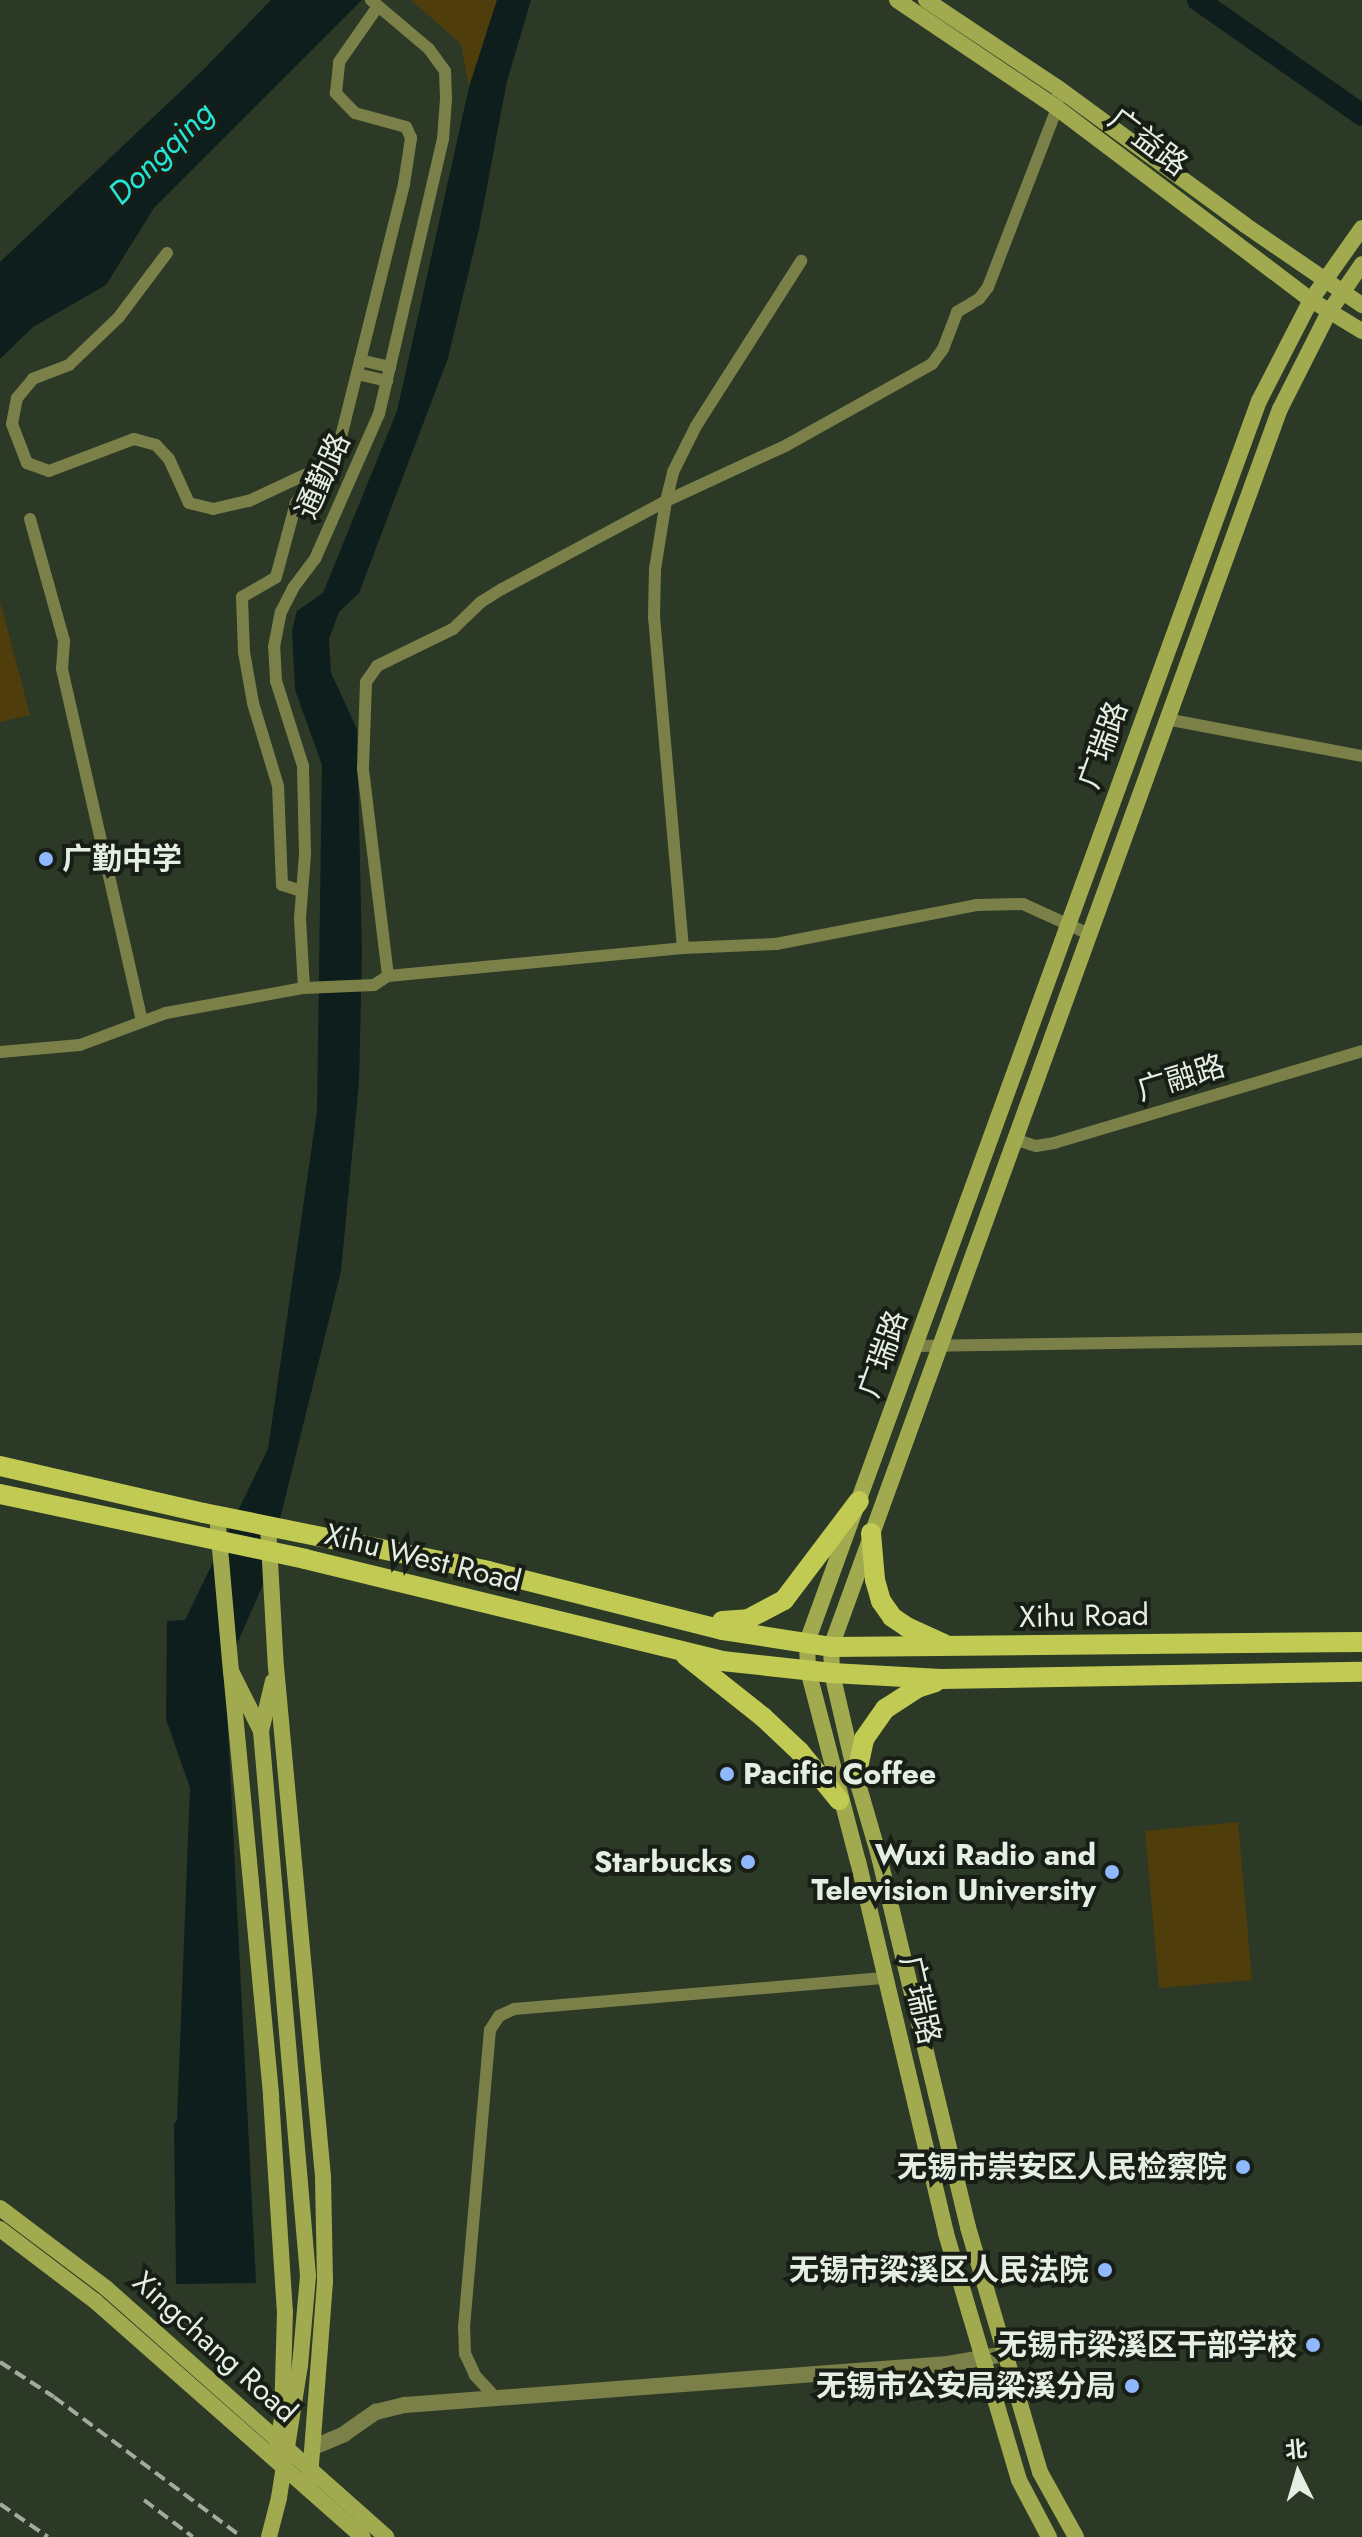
<!DOCTYPE html>
<meta charset="utf-8">
<style>
body{margin:0}
#map{position:relative;width:1362px;height:2537px;overflow:hidden;background:#2b3926;font-family:Jost,"Noto Sans SC",sans-serif}
div>[style]{position:absolute}
.green>*{inset:0;background:#4f3e0c}
.water>*{inset:0;background:#0e1e1c}
.river>*{height:22px;margin:-11px;padding:0 11px;transform-origin:11px;border-radius:11px;background:#0e1e1c}
.minor>*{height:12px;margin:-6px;padding:0 6px;transform-origin:6px;border-radius:6px;background:#7b8049}
.tertiary>*{height:16px;margin:-8px;padding:0 8px;transform-origin:8px;border-radius:8px;background:#7b8049}
.secondary>*{height:16px;margin:-8px;padding:0 8px;transform-origin:8px;border-radius:8px;background:#a2aa50}
.primary>*{height:20px;margin:-10px;padding:0 10px;transform-origin:10px;border-radius:10px;background:#c1ca52}
.rail>*{height:4px;margin-top:-2px;transform-origin:0;background:repeating-linear-gradient(90deg,#a2ac9e 0 12px,transparent 0 18px)}
.secondary-bridge>*{height:16px;margin:-8px;padding:0 8px;transform-origin:8px;border-radius:8px;background:#a2aa50}
.dots>*{width:22px;height:22px;translate:-50% -50%;box-sizing:border-box;border:4px solid #181e15;border-radius:50%}
span{translate:-50% -50%;white-space:nowrap;text-align:center;line-height:1.15;-webkit-text-stroke:8px #181e15;paint-order:stroke}
.street-label{font-size:30px;color:#e5eee2}
.poi-label{font-size:30px;color:#e5eee2;font-weight:700}
.left{translate:0 -50%;text-align:left}
.right{translate:-100% -50%;text-align:right}
.water-label{font-size:32px;color:#25e3d5;font-style:italic}
.north{position:absolute;left:1258px;top:2433px;width:80px;height:80px;-webkit-text-stroke:6px #181e15;paint-order:stroke;rotate:355deg;font-size:22px;font-weight:700;line-height:32px;text-align:center;color:#e5eee2}
.north::after{content:'';display:block;margin:auto;width:28px;height:36px;background:#e5eee2;clip-path:polygon(50% 0,100% 100%,50% 72%,0 100%)}
</style>
<div id="map">
<div class="green">
<i style="clip-path:polygon(411px 0,497px 0,469px 87px,461px 44px)"></i>
<i style="clip-path:polygon(0 601px,30px 715px,0 722px)"></i>
<i style="clip-path:polygon(1238px 1822px,1252px 1980px,1159px 1988px,1145px 1831px)"></i>
</div>
<div class="water">
<i style="clip-path:polygon(271px 0,362px 0,154px 208px,106px 285px,33px 327px,0 359px,0 262px,201px 72px)"></i>
<i style="clip-path:polygon(497px 0,531px 0,507px 81px,479px 229px,448px 358px,359px 593px,339px 612px,329px 639px,331px 673px,357px 729px,362px 953px,359px 1082px,341px 1271px,265px 1580px,225px 1671px,256px 2283px,176px 2284px,174px 2124px,177px 2120px,190px 1788px,166px 1719px,167px 1621px,185px 1620px,268px 1449px,317px 1111px,322px 765px,295px 690px,292px 630px,297px 611px,323px 593px,397px 411px,469px 87px)"></i>
</div>
<div class="river">
<i style="left:1198px;top:0;width:200px;rotate:35deg"></i>
</div>
<div class="minor">
<i style="left:167px;top:253px;width:80px;rotate:126.9deg"></i>
<i style="left:119px;top:317px;width:69px;rotate:136.2deg"></i>
<i style="left:69px;top:365px;width:39px;rotate:159deg"></i>
<i style="left:33px;top:379px;width:25px;rotate:130deg"></i>
<i style="left:17px;top:398px;width:26px;rotate:101deg"></i>
<i style="left:12px;top:424px;width:42px;rotate:69deg"></i>
<i style="left:27px;top:463px;width:23px;rotate:20deg"></i>
<i style="left:49px;top:471px;width:91px;rotate:-20.6deg"></i>
<i style="left:134px;top:439px;width:23px;rotate:15deg"></i>
<i style="left:156px;top:445px;width:19px;rotate:47deg"></i>
<i style="left:169px;top:459px;width:48px;rotate:65.6deg"></i>
<i style="left:189px;top:503px;width:25px;rotate:14deg"></i>
<i style="left:213px;top:509px;width:37px;rotate:-13deg"></i>
<i style="left:249px;top:501px;width:75px;rotate:-25.2deg"></i>
<i style="left:360px;top:360px;width:31px;rotate:13deg"></i>
<i style="left:357px;top:374px;width:31px;rotate:13deg"></i>
<i style="left:30px;top:519px;width:127px;rotate:74.4deg"></i>
<i style="left:64px;top:641px;width:28px;rotate:94deg"></i>
<i style="left:62px;top:669px;width:360px;rotate:77.2deg"></i>
<i style="left:1166px;top:719px;width:199px;rotate:10.7deg"></i>
<i style="left:301px;top:891px;width:20px;rotate:-162deg"></i>
<i style="left:282px;top:885px;width:99px;rotate:-92.3deg"></i>
<i style="left:278px;top:786px;width:87px;rotate:-106.8deg"></i>
<i style="left:253px;top:703px;width:52px;rotate:-100deg"></i>
<i style="left:244px;top:652px;width:55px;rotate:-92.1deg"></i>
<i style="left:242px;top:597px;width:39px;rotate:-30deg"></i>
<i style="left:276px;top:577px;width:77px;rotate:-74.9deg"></i>
<i style="left:296px;top:503px;width:80px;rotate:-55.7deg"></i>
<i style="left:341px;top:437px;width:261px;rotate:-76deg"></i>
<i style="left:404px;top:184px;width:47px;rotate:-81.3deg"></i>
<i style="left:411px;top:138px;width:12px;rotate:-114deg"></i>
<i style="left:406px;top:127px;width:53px;rotate:-164.6deg"></i>
<i style="left:355px;top:113px;width:28px;rotate:-134deg"></i>
<i style="left:336px;top:93px;width:31px;rotate:-84deg"></i>
<i style="left:339px;top:62px;width:68px;rotate:-55.1deg"></i>
<i style="left:683px;top:948px;width:332px;rotate:-95deg"></i>
<i style="left:654px;top:617px;width:48px;rotate:-88.8deg"></i>
<i style="left:655px;top:569px;width:69px;rotate:-80.8deg"></i>
<i style="left:666px;top:501px;width:30px;rotate:-76deg"></i>
<i style="left:673px;top:472px;width:51px;rotate:-63.4deg"></i>
<i style="left:696px;top:426px;width:196px;rotate:-57.5deg"></i>
<i style="left:388px;top:976px;width:209px;rotate:-96.9deg"></i>
<i style="left:363px;top:768px;width:86px;rotate:-88deg"></i>
<i style="left:366px;top:682px;width:19px;rotate:-55deg"></i>
<i style="left:377px;top:666px;width:85px;rotate:-26deg"></i>
<i style="left:453px;top:629px;width:39px;rotate:-44deg"></i>
<i style="left:481px;top:602px;width:25px;rotate:-32deg"></i>
<i style="left:502px;top:589px;width:186px;rotate:-28.2deg"></i>
<i style="left:666px;top:501px;width:133px;rotate:-24.8deg"></i>
<i style="left:787px;top:445px;width:166px;rotate:-29.2deg"></i>
<i style="left:932px;top:364px;width:19px;rotate:-54deg"></i>
<i style="left:943px;top:349px;width:40px;rotate:-69deg"></i>
<i style="left:957px;top:312px;width:26px;rotate:-31deg"></i>
<i style="left:979px;top:299px;width:15px;rotate:-53deg"></i>
<i style="left:988px;top:287px;width:192px;rotate:-68.9deg"></i>
<i style="left:1057px;top:108px;width:20px;rotate:-87deg"></i>
<i style="left:304px;top:988px;width:70px;rotate:-93.3deg"></i>
<i style="left:300px;top:918px;width:63px;rotate:-85.5deg"></i>
<i style="left:305px;top:855px;width:89px;rotate:-91.3deg"></i>
<i style="left:303px;top:766px;width:89px;rotate:-107.6deg"></i>
<i style="left:276px;top:681px;width:34px;rotate:-93deg"></i>
<i style="left:274px;top:647px;width:36px;rotate:-79deg"></i>
<i style="left:281px;top:612px;width:27px;rotate:-63deg"></i>
<i style="left:293px;top:588px;width:36px;rotate:-53deg"></i>
<i style="left:315px;top:559px;width:158px;rotate:-66.2deg"></i>
<i style="left:379px;top:414px;width:282px;rotate:-76.9deg"></i>
<i style="left:443px;top:139px;width:40px;rotate:-85.7deg"></i>
<i style="left:446px;top:99px;width:28px;rotate:-92deg"></i>
<i style="left:445px;top:71px;width:27px;rotate:-126deg"></i>
<i style="left:429px;top:49px;width:76px;rotate:-139.8deg"></i>
<i style="left:0;top:1052px;width:80px;rotate:-5deg"></i>
<i style="left:80px;top:1045px;width:92px;rotate:-20.4deg"></i>
<i style="left:166px;top:1013px;width:140px;rotate:-10.3deg"></i>
<i style="left:304px;top:988px;width:70px;rotate:-2.5deg"></i>
<i style="left:374px;top:985px;width:17px;rotate:-33deg"></i>
<i style="left:388px;top:976px;width:296px;rotate:-5.4deg"></i>
<i style="left:683px;top:948px;width:93px;rotate:-2.5deg"></i>
<i style="left:776px;top:944px;width:204px;rotate:-11deg"></i>
<i style="left:976px;top:905px;width:47px;rotate:-1.2deg"></i>
<i style="left:1023px;top:904px;width:70px;rotate:24.4deg"></i>
<i style="left:1014px;top:1139px;width:23px;rotate:18deg"></i>
<i style="left:1036px;top:1146px;width:18px;rotate:-9deg"></i>
<i style="left:1054px;top:1143px;width:321px;rotate:-16.6deg"></i>
<i style="left:916px;top:1346px;width:446px;rotate:-0.9deg"></i>
<i style="left:497px;top:2399px;width:33px;rotate:-133deg"></i>
<i style="left:475px;top:2375px;width:23px;rotate:-115deg"></i>
<i style="left:465px;top:2354px;width:27px;rotate:-92deg"></i>
<i style="left:464px;top:2327px;width:298px;rotate:-85deg"></i>
<i style="left:490px;top:2030px;width:17px;rotate:-57deg"></i>
<i style="left:499px;top:2016px;width:17px;rotate:-25deg"></i>
<i style="left:514px;top:2009px;width:373px;rotate:-4.8deg"></i>
</div>
<div class="tertiary">
<i style="left:314px;top:2447px;width:33px;rotate:-23deg"></i>
<i style="left:344px;top:2434px;width:39px;rotate:-35deg"></i>
<i style="left:376px;top:2412px;width:30px;rotate:-14deg"></i>
<i style="left:405px;top:2405px;width:545px;rotate:-4.32deg"></i>
<i style="left:948px;top:2364px;width:58px;rotate:-10deg"></i>
</div>
<div class="secondary">
<i style="left:897px;top:0;width:193px;rotate:34deg"></i>
<i style="left:1057px;top:108px;width:318px;rotate:37.1deg"></i>
<i style="left:1311px;top:300px;width:60px;rotate:31.3deg"></i>
<i style="left:926px;top:0;width:159px;rotate:33.7deg"></i>
<i style="left:1058px;top:88px;width:232px;rotate:36.2deg"></i>
<i style="left:1245px;top:225px;width:142px;rotate:34.4deg"></i>
<i style="left:217px;top:1515px;width:157px;rotate:84.9deg"></i>
<i style="left:231px;top:1671px;width:67px;rotate:63.4deg"></i>
<i style="left:261px;top:1731px;width:51px;rotate:-76.5deg"></i>
<i style="left:268px;top:1526px;width:141px;rotate:86.8deg"></i>
<i style="left:276px;top:1667px;width:512px;rotate:84.73deg"></i>
<i style="left:323px;top:2177px;width:105px;rotate:88.9deg"></i>
<i style="left:325px;top:2282px;width:208px;rotate:94.4deg"></i>
<i style="left:231px;top:1671px;width:428px;rotate:84.6deg"></i>
<i style="left:271px;top:2097px;width:214px;rotate:86.3deg"></i>
<i style="left:285px;top:2311px;width:107px;rotate:91.6deg"></i>
<i style="left:282px;top:2418px;width:42px;rotate:99.7deg"></i>
<i style="left:0;top:2208px;width:133px;rotate:37deg"></i>
<i style="left:106px;top:2288px;width:375px;rotate:41.6deg"></i>
<i style="left:0;top:2229px;width:119px;rotate:37.2deg"></i>
<i style="left:95px;top:2301px;width:357px;rotate:41.4deg"></i>
<i style="left:1049px;top:2537px;width:64px;rotate:-117.8deg"></i>
<i style="left:1019px;top:2480px;width:258px;rotate:-106.5deg"></i>
<i style="left:946px;top:2233px;width:381px;rotate:-103.3deg"></i>
<i style="left:858px;top:1862px;width:198px;rotate:-104.6deg"></i>
<i style="left:808px;top:1670px;width:28px;rotate:-92deg"></i>
<i style="left:807px;top:1642px;width:1321px;rotate:-69.99deg"></i>
<i style="left:1259px;top:401px;width:114px;rotate:-62.8deg"></i>
<i style="left:1311px;top:300px;width:88px;rotate:-54.7deg"></i>
<i style="left:1076px;top:2537px;width:74px;rotate:-119deg"></i>
<i style="left:1040px;top:2472px;width:255px;rotate:-106.4deg"></i>
<i style="left:968px;top:2227px;width:382px;rotate:-103.5deg"></i>
<i style="left:879px;top:1856px;width:82px;rotate:-106.2deg"></i>
<i style="left:856px;top:1777px;width:107px;rotate:-103deg"></i>
<i style="left:832px;top:1673px;width:26px;rotate:-92deg"></i>
<i style="left:831px;top:1647px;width:1317px;rotate:-70.07deg"></i>
<i style="left:1280px;top:409px;width:109px;rotate:-63.2deg"></i>
<i style="left:1329px;top:312px;width:58px;rotate:-55.5deg"></i>
</div>
<div class="primary">
<i style="left:0;top:1466px;width:209px;rotate:13deg"></i>
<i style="left:204px;top:1513px;width:290px;rotate:11.5deg"></i>
<i style="left:488px;top:1571px;width:242px;rotate:14.1deg"></i>
<i style="left:723px;top:1630px;width:109px;rotate:8.9deg"></i>
<i style="left:831px;top:1647px;width:531px;rotate:-0.54deg"></i>
<i style="left:0;top:1494px;width:312px;rotate:12deg"></i>
<i style="left:305px;top:1559px;width:429px;rotate:13.7deg"></i>
<i style="left:722px;top:1661px;width:111px;rotate:6.2deg"></i>
<i style="left:832px;top:1673px;width:109px;rotate:3.2deg"></i>
<i style="left:941px;top:1679px;width:421px;rotate:-1deg"></i>
<i style="left:871px;top:1533px;width:47px;rotate:85.1deg"></i>
<i style="left:875px;top:1580px;width:22px;rotate:74deg"></i>
<i style="left:881px;top:1601px;width:19px;rotate:55deg"></i>
<i style="left:892px;top:1617px;width:18px;rotate:34deg"></i>
<i style="left:907px;top:1627px;width:41px;rotate:24.7deg"></i>
<i style="left:722px;top:1621px;width:26px;rotate:-4deg"></i>
<i style="left:748px;top:1619px;width:41px;rotate:-27.8deg"></i>
<i style="left:784px;top:1600px;width:124px;rotate:-52.9deg"></i>
<i style="left:686px;top:1656px;width:98px;rotate:38.4deg"></i>
<i style="left:763px;top:1717px;width:51px;rotate:43.4deg"></i>
<i style="left:800px;top:1752px;width:62px;rotate:50.9deg"></i>
<i style="left:856px;top:1777px;width:39px;rotate:-78deg"></i>
<i style="left:864px;top:1739px;width:37px;rotate:-55deg"></i>
<i style="left:885px;top:1709px;width:38px;rotate:-33deg"></i>
<i style="left:917px;top:1688px;width:19px;rotate:-18deg"></i>
</div>
<div class="rail">
<i style="left:0;top:2362px;width:64px;rotate:32.9deg"></i>
<i style="left:54px;top:2397px;width:234px;rotate:36.7deg"></i>
<i style="left:144px;top:2500px;width:61px;rotate:37.1deg"></i>
<i style="left:0;top:2504px;width:58px;rotate:34.5deg"></i>
</div>
<div class="secondary-bridge">
<i style="left:261px;top:1731px;width:547px;rotate:85.07deg"></i>
<i style="left:308px;top:2276px;width:89px;rotate:95.1deg"></i>
<i style="left:300px;top:2365px;width:135px;rotate:99deg"></i>
<i style="left:279px;top:2498px;width:40px;rotate:104.4deg"></i>
</div>
<div class="dots">
<i style="left:46px;top:859px;background:#8fb8fd"></i>
<i style="left:727px;top:1774px;background:#8fb8fd"></i>
<i style="left:748px;top:1862px;background:#8fb8fd"></i>
<i style="left:1112px;top:1872px;background:#8fb8fd"></i>
<i style="left:1243px;top:2167px;background:#8fb8fd"></i>
<i style="left:1105px;top:2270px;background:#8fb8fd"></i>
<i style="left:1313px;top:2345px;background:#8fb8fd"></i>
<i style="left:1132px;top:2386px;background:#8fb8fd"></i>
</div>
<div class="street-label">
<span style="left:1148px;top:142px;rotate:37deg">广益路</span>
<span style="left:323px;top:476px;rotate:-66deg">通勤路</span>
<span style="left:1103px;top:745px;rotate:-70deg">广瑞路</span>
<span style="left:1181px;top:1078px;rotate:-17deg">广融路</span>
<span style="left:883px;top:1354px;rotate:-70deg">广瑞路</span>
<span style="left:423px;top:1558px;rotate:14deg">Xihu West Road</span>
<span style="left:1084px;top:1616px;rotate:-1deg">Xihu Road</span>
<span style="left:920px;top:2000px;rotate:77deg">广瑞路</span>
<span style="left:215px;top:2347px;rotate:42deg">Xingchang Road</span>
</div>
<div class="poi-label">
<span class="left" style="left:62px;top:859px">广勤中学</span>
<span class="left" style="left:743px;top:1774px">Pacific Coffee</span>
<span class="right" style="left:1096px;top:1872px">Wuxi Radio and<br>Television University</span>
<span class="right" style="left:732px;top:1862px">Starbucks</span>
<span class="right" style="left:1227px;top:2167px">无锡市崇安区人民检察院</span>
<span class="right" style="left:1089px;top:2270px">无锡市梁溪区人民法院</span>
<span class="right" style="left:1297px;top:2345px">无锡市梁溪区干部学校</span>
<span class="right" style="left:1116px;top:2386px">无锡市公安局梁溪分局</span>
</div>
<div class="water-label">
<span style="left:161px;top:153px;rotate:-44deg">Dongqing</span>
</div>
<div class="north">北</div>
</div>
